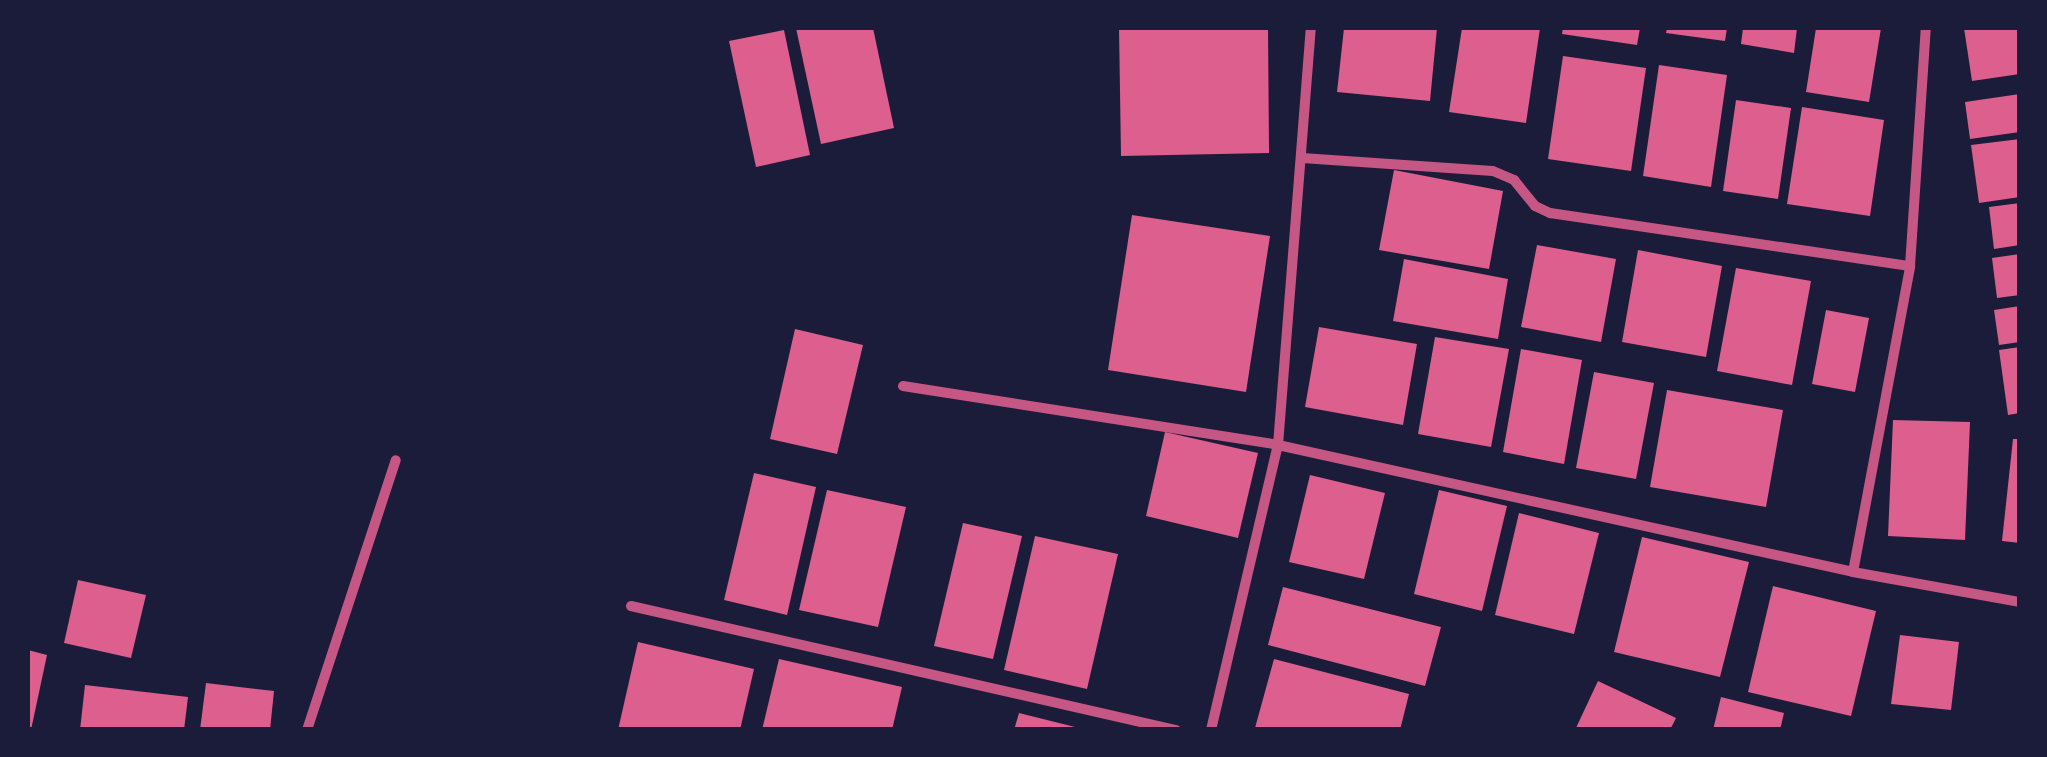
<!DOCTYPE html>
<style>
body{margin:0}
#map{position:relative;width:2047px;height:757px;overflow:hidden;background:#1b1b3a;font-family:Overpass,sans-serif}
div>[style]{position:absolute}
.building>*{inset:0;background:#dd5f8e}
.minor>*{height:10px;margin:-5px;padding:0 5px;transform-origin:5px;border-radius:5px;background:#c65784}
span{translate:-50% -50%;white-space:nowrap;text-align:center;line-height:1.15;-webkit-text-stroke:8px #1b1b3a;paint-order:stroke}
.frame{position:absolute;inset:0;border:30px solid #1b1b3a;pointer-events:none}
</style>
<div id="map">
<div class="building">
<i style="clip-path:polygon(796px 28px,873px 28px,894px 128px,821px 144px)"></i>
<i style="clip-path:polygon(1119px 28px,1268px 28px,1269px 153px,1121px 156px)"></i>
<i style="clip-path:polygon(1344px 28px,1437px 28px,1430px 101px,1337px 92px)"></i>
<i style="clip-path:polygon(1462px 28px,1540px 28px,1526px 123px,1449px 112px)"></i>
<i style="clip-path:polygon(1563px 28px,1640px 28px,1637px 45px,1562px 34px)"></i>
<i style="clip-path:polygon(1667px 28px,1727px 28px,1725px 41px,1666px 33px)"></i>
<i style="clip-path:polygon(1743px 28px,1797px 28px,1794px 53px,1741px 44px)"></i>
<i style="clip-path:polygon(1816px 28px,1881px 28px,1869px 102px,1806px 92px)"></i>
<i style="clip-path:polygon(1964px 28px,2020px 28px,2020px 74px,1972px 81px)"></i>
<i style="clip-path:polygon(784px 30px,810px 155px,756px 167px,729px 41px)"></i>
<i style="clip-path:polygon(1563px 56px,1646px 68px,1631px 171px,1548px 159px)"></i>
<i style="clip-path:polygon(1659px 65px,1727px 75px,1711px 187px,1643px 176px)"></i>
<i style="clip-path:polygon(2020px 94px,2020px 132px,1970px 139px,1965px 102px)"></i>
<i style="clip-path:polygon(1736px 100px,1791px 108px,1778px 199px,1723px 191px)"></i>
<i style="clip-path:polygon(1802px 107px,1884px 120px,1870px 216px,1787px 204px)"></i>
<i style="clip-path:polygon(2020px 139px,2020px 197px,1979px 203px,1971px 145px)"></i>
<i style="clip-path:polygon(1394px 170px,1503px 191px,1489px 269px,1379px 250px)"></i>
<i style="clip-path:polygon(2020px 203px,2020px 245px,1994px 249px,1989px 207px)"></i>
<i style="clip-path:polygon(1132px 215px,1270px 236px,1246px 392px,1108px 370px)"></i>
<i style="clip-path:polygon(1537px 245px,1616px 259px,1601px 342px,1521px 327px)"></i>
<i style="clip-path:polygon(1638px 250px,1722px 266px,1706px 357px,1622px 342px)"></i>
<i style="clip-path:polygon(2020px 254px,2020px 295px,1997px 298px,1992px 258px)"></i>
<i style="clip-path:polygon(1404px 259px,1508px 279px,1498px 339px,1393px 321px)"></i>
<i style="clip-path:polygon(1736px 268px,1811px 281px,1792px 385px,1717px 371px)"></i>
<i style="clip-path:polygon(2020px 306px,2020px 342px,1999px 345px,1994px 310px)"></i>
<i style="clip-path:polygon(1826px 310px,1869px 318px,1855px 392px,1812px 384px)"></i>
<i style="clip-path:polygon(1319px 327px,1417px 344px,1403px 425px,1305px 407px)"></i>
<i style="clip-path:polygon(795px 329px,863px 345px,837px 454px,770px 439px)"></i>
<i style="clip-path:polygon(1435px 337px,1509px 349px,1491px 447px,1418px 434px)"></i>
<i style="clip-path:polygon(2020px 347px,2020px 413px,2008px 415px,1999px 350px)"></i>
<i style="clip-path:polygon(1521px 349px,1582px 360px,1564px 464px,1503px 452px)"></i>
<i style="clip-path:polygon(1594px 372px,1654px 383px,1636px 479px,1576px 468px)"></i>
<i style="clip-path:polygon(1667px 390px,1783px 410px,1766px 507px,1650px 487px)"></i>
<i style="clip-path:polygon(1893px 420px,1970px 422px,1965px 540px,1888px 536px)"></i>
<i style="clip-path:polygon(1165px 432px,1258px 453px,1238px 538px,1146px 516px)"></i>
<i style="clip-path:polygon(2013px 439px,2020px 439px,2020px 543px,2002px 541px)"></i>
<i style="clip-path:polygon(754px 473px,816px 487px,787px 615px,724px 600px)"></i>
<i style="clip-path:polygon(1310px 475px,1385px 493px,1364px 579px,1289px 562px)"></i>
<i style="clip-path:polygon(827px 490px,906px 507px,878px 627px,799px 610px)"></i>
<i style="clip-path:polygon(1439px 490px,1507px 506px,1482px 611px,1414px 594px)"></i>
<i style="clip-path:polygon(1519px 513px,1599px 533px,1574px 634px,1495px 615px)"></i>
<i style="clip-path:polygon(963px 523px,1022px 536px,993px 659px,934px 646px)"></i>
<i style="clip-path:polygon(1035px 536px,1118px 554px,1087px 689px,1004px 670px)"></i>
<i style="clip-path:polygon(1642px 537px,1749px 562px,1720px 677px,1614px 652px)"></i>
<i style="clip-path:polygon(78px 580px,146px 595px,131px 658px,64px 643px)"></i>
<i style="clip-path:polygon(1773px 586px,1876px 611px,1851px 716px,1748px 692px)"></i>
<i style="clip-path:polygon(1283px 587px,1441px 627px,1425px 686px,1268px 645px)"></i>
<i style="clip-path:polygon(1900px 635px,1959px 642px,1951px 710px,1891px 704px)"></i>
<i style="clip-path:polygon(638px 642px,754px 669px,740px 730px,618px 730px)"></i>
<i style="clip-path:polygon(28px 650px,47px 655px,31px 730px,28px 730px)"></i>
<i style="clip-path:polygon(779px 659px,902px 687px,892px 730px,762px 730px)"></i>
<i style="clip-path:polygon(1274px 659px,1409px 694px,1400px 730px,1255px 728px)"></i>
<i style="clip-path:polygon(1598px 681px,1676px 718px,1670px 730px,1575px 730px)"></i>
<i style="clip-path:polygon(206px 683px,274px 691px,270px 730px,200px 730px)"></i>
<i style="clip-path:polygon(85px 685px,188px 697px,184px 730px,80px 730px)"></i>
<i style="clip-path:polygon(1721px 697px,1784px 713px,1780px 730px,1713px 730px)"></i>
<i style="clip-path:polygon(1019px 713px,1079px 728px,1079px 730px,1014px 730px)"></i>
</div>
<div class="minor">
<i style="left:1302px;top:158px;width:191px;rotate:3.9deg"></i>
<i style="left:1493px;top:171px;width:23px;rotate:23deg"></i>
<i style="left:1514px;top:180px;width:33px;rotate:51deg"></i>
<i style="left:1535px;top:206px;width:17px;rotate:25deg"></i>
<i style="left:1550px;top:213px;width:364px;rotate:8.4deg"></i>
<i style="left:903px;top:386px;width:380px;rotate:8.9deg"></i>
<i style="left:1278px;top:445px;width:589px;rotate:12.45deg"></i>
<i style="left:1853px;top:572px;width:170px;rotate:10.2deg"></i>
<i style="left:1853px;top:572px;width:311px;rotate:-79.4deg"></i>
<i style="left:1910px;top:266px;width:239px;rotate:-86.2deg"></i>
<i style="left:631px;top:606px;width:559px;rotate:12.82deg"></i>
<i style="left:307px;top:730px;width:284px;rotate:-71.8deg"></i>
<i style="left:1211px;top:730px;width:293px;rotate:-76.8deg"></i>
<i style="left:1278px;top:445px;width:418px;rotate:-85.5deg"></i>
</div>
<div class="frame"></div>
</div>
